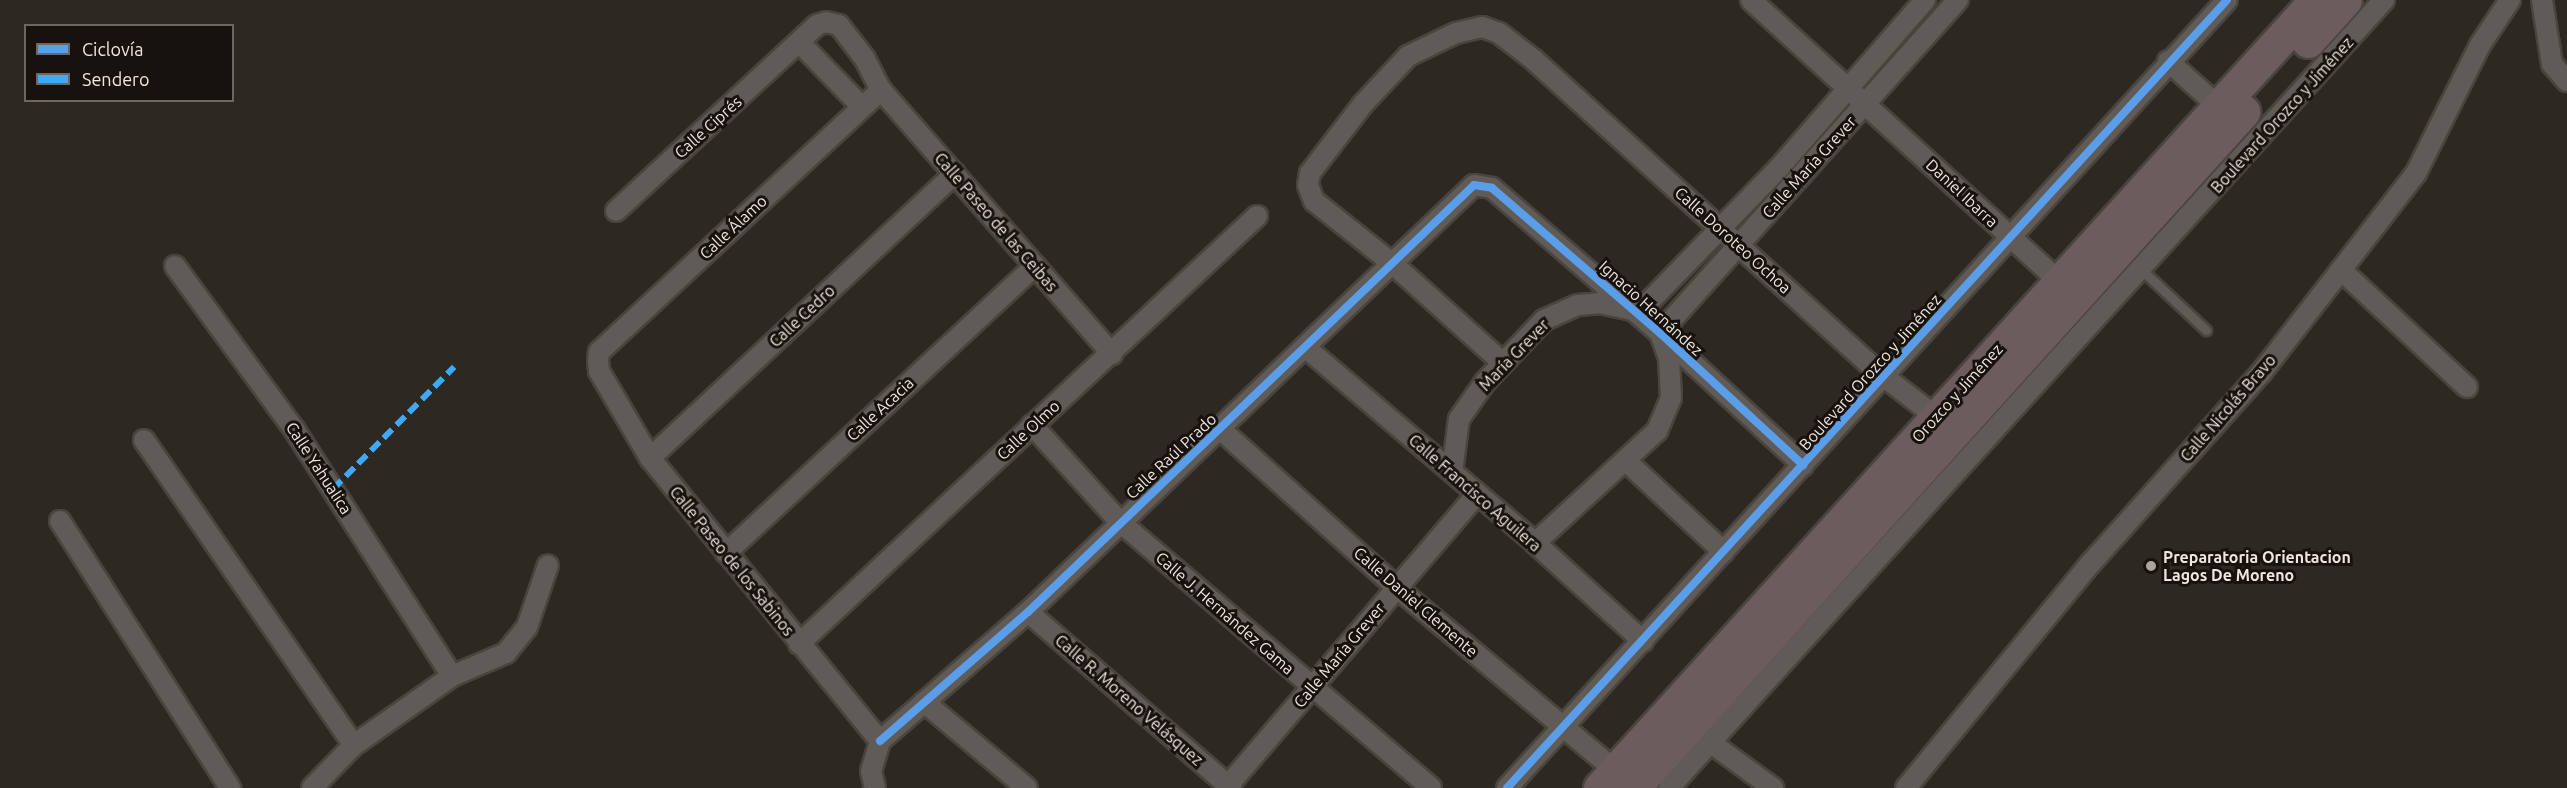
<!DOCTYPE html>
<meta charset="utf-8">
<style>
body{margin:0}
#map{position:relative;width:2567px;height:788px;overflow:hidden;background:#2e2822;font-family:Ubuntu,sans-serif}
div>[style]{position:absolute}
.roads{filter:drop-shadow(2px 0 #49443e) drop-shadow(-2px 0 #49443e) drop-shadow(0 2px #49443e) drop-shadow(0 -2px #49443e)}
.lane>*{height:9px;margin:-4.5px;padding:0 4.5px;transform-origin:4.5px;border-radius:4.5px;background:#605b57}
.street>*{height:20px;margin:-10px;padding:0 10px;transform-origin:10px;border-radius:10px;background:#605b57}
.highway>*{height:33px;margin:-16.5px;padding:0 16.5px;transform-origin:16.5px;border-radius:16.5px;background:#6d5c5e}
.quiet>*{height:6px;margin-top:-3px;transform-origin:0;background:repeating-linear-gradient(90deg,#3fa9f5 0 12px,transparent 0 18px)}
.cycleway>*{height:8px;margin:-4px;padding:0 4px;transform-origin:4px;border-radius:4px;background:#5a9eea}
.dots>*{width:16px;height:16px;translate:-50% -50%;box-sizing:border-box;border:3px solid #17120d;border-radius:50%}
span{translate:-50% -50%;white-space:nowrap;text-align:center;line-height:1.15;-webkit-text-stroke:6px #17120d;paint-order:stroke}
.street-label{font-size:16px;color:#eee7e0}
.poi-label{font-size:16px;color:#eee7e0;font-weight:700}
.left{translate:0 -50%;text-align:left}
.legend{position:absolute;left:24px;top:24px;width:210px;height:78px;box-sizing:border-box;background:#17120d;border:2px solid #6d6761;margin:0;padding:8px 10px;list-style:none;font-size:18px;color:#eee7e0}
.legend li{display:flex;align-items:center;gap:12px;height:30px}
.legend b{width:30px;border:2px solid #6d6761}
</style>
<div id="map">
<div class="roads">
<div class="lane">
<i style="left:2142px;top:270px;width:88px;rotate:43.2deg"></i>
</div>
<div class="street">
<i style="left:1751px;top:0;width:417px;rotate:42.4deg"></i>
<i style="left:2542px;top:0;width:65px;rotate:81.1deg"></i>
<i style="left:2552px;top:64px;width:23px;rotate:49deg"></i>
<i style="left:800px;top:43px;width:89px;rotate:45.9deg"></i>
<i style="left:2168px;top:61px;width:67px;rotate:42deg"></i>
<i style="left:616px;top:211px;width:274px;rotate:-42.8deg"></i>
<i style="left:817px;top:25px;width:9px;rotate:-18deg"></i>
<i style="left:826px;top:22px;width:13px;rotate:13deg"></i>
<i style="left:839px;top:25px;width:43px;rotate:52.6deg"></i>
<i style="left:865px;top:59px;width:35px;rotate:63deg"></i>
<i style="left:881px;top:90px;width:351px;rotate:48.8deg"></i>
<i style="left:175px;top:266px;width:202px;rotate:53.9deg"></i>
<i style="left:294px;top:429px;width:293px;rotate:57.4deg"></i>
<i style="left:2341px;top:270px;width:172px;rotate:42.9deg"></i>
<i style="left:1638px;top:313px;width:202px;rotate:-45.8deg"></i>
<i style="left:1779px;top:168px;width:223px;rotate:-49deg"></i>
<i style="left:1305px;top:347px;width:302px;rotate:40.4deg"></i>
<i style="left:1535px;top:543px;width:146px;rotate:42.2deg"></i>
<i style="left:1503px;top:363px;width:148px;rotate:-138deg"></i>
<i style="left:1393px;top:264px;width:101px;rotate:-141.4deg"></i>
<i style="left:1314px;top:201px;width:17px;rotate:-111deg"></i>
<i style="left:1308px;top:185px;width:12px;rotate:-81deg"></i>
<i style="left:1310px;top:173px;width:87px;rotate:-52.5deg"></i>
<i style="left:1363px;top:104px;width:66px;rotate:-46.8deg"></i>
<i style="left:1408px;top:56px;width:53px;rotate:-25.6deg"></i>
<i style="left:1456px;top:33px;width:27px;rotate:-13deg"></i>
<i style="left:1482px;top:27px;width:18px;rotate:19deg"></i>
<i style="left:1499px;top:33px;width:44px;rotate:37.6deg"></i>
<i style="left:1534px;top:60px;width:469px;rotate:42.2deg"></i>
<i style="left:1882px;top:375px;width:67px;rotate:37.7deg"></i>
<i style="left:1032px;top:425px;width:131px;rotate:47.8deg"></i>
<i style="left:1120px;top:522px;width:409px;rotate:40.5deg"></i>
<i style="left:1219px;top:428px;width:238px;rotate:41.9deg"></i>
<i style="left:1396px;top:587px;width:287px;rotate:39.9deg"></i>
<i style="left:144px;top:440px;width:370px;rotate:55.5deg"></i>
<i style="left:650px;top:458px;width:417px;rotate:-43deg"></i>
<i style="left:1627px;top:462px;width:132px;rotate:42.9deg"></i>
<i style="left:1452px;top:472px;width:53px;rotate:-82.5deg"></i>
<i style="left:1459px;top:419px;width:45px;rotate:-54.9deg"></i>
<i style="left:1485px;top:382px;width:86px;rotate:-46.4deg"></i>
<i style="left:1544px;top:320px;width:37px;rotate:-24deg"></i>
<i style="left:1578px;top:305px;width:21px;rotate:-5deg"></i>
<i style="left:1599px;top:303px;width:34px;rotate:12deg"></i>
<i style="left:60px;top:521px;width:317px;rotate:57.5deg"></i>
<i style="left:1535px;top:543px;width:166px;rotate:-42.6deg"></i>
<i style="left:1657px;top:431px;width:36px;rotate:-67deg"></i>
<i style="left:1671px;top:398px;width:40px;rotate:-92.9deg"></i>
<i style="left:1669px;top:358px;width:27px;rotate:-110deg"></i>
<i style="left:1660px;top:333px;width:447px;rotate:-48.2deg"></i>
<i style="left:726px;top:553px;width:422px;rotate:-42.9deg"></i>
<i style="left:1028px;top:612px;width:269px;rotate:40.9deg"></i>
<i style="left:799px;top:644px;width:627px;rotate:-43.06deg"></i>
<i style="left:924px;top:702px;width:134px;rotate:39.9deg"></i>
<i style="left:880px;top:741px;width:196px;rotate:-41.1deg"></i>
<i style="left:1028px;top:612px;width:617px;rotate:-43.75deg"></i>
<i style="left:1474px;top:185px;width:18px;rotate:9deg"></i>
<i style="left:1492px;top:188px;width:222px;rotate:40.8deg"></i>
<i style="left:1660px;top:333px;width:195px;rotate:42.7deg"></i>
<i style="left:880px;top:741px;width:365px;rotate:-129.1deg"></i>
<i style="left:650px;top:458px;width:101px;rotate:-120.4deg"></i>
<i style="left:599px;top:371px;width:11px;rotate:-95deg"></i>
<i style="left:598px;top:360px;width:8px;rotate:-83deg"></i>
<i style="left:599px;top:352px;width:385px;rotate:-42.9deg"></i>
<i style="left:1711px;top:743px;width:77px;rotate:36deg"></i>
<i style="left:312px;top:788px;width:60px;rotate:-45.7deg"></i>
<i style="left:354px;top:745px;width:120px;rotate:-35.1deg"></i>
<i style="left:452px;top:676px;width:59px;rotate:-23.1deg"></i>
<i style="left:506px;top:653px;width:33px;rotate:-51deg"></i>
<i style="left:527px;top:627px;width:65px;rotate:-71.3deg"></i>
<i style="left:875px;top:788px;width:17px;rotate:-103deg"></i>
<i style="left:871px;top:771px;width:31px;rotate:-73deg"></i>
<i style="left:1226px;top:788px;width:385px;rotate:-49.5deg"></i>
<i style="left:1507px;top:788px;width:1067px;rotate:-47.58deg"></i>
<i style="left:1669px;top:788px;width:1064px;rotate:-47.78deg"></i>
<i style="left:1906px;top:788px;width:291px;rotate:-50.6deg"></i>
<i style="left:2091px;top:563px;width:255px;rotate:-48.2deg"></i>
<i style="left:2261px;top:373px;width:130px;rotate:-52.2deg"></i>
<i style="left:2341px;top:270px;width:123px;rotate:-52.3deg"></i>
<i style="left:2416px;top:173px;width:143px;rotate:-63.4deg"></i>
<i style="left:2480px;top:45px;width:54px;rotate:-56.3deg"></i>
</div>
<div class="highway">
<i style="left:2308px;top:41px;width:55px;rotate:-47.9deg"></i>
<i style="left:1600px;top:788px;width:1065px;rotate:-47.74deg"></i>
<i style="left:1633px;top:788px;width:911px;rotate:-47.94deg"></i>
</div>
</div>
<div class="quiet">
<i style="left:333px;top:489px;width:172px;rotate:-45.2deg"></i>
</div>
<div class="cycleway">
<i style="left:880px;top:741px;width:196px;rotate:-41.1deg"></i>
<i style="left:1028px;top:612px;width:617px;rotate:-43.75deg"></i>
<i style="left:1474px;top:185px;width:18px;rotate:9deg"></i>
<i style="left:1492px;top:188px;width:222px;rotate:40.8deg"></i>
<i style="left:1660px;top:333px;width:195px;rotate:42.7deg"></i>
<i style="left:1507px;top:788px;width:1067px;rotate:-47.58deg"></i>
</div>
<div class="dots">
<i style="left:2151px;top:566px;background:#aba49e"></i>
</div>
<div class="street-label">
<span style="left:2282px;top:115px;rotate:-48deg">Boulevard Orozco y Jiménez</span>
<span style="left:708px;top:127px;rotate:-42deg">Calle Ciprés</span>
<span style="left:1809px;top:167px;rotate:-48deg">Calle María Grever</span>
<span style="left:1962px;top:193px;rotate:43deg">Daniel Ibarra</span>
<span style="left:996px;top:222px;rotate:49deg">Calle Paseo de las Ceibas</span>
<span style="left:733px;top:227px;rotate:-43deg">Calle Álamo</span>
<span style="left:1733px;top:240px;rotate:42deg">Calle Doroteo Ochoa</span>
<span style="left:1651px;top:308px;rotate:42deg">Ignacio Hernández</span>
<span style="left:802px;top:316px;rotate:-43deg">Calle Cedro</span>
<span style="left:1514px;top:355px;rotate:-46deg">María Grever</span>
<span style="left:1870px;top:372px;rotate:-48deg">Boulevard Orozco y Jiménez</span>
<span style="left:1957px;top:393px;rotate:-48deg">Orozco y Jiménez</span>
<span style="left:2228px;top:408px;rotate:-49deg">Calle Nicolás Bravo</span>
<span style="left:880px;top:409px;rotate:-43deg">Calle Acacia</span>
<span style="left:1028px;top:430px;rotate:-43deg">Calle Olmo</span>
<span style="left:1171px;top:456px;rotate:-43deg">Calle Raúl Prado</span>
<span style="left:319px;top:468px;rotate:57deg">Calle Yahualica</span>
<span style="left:1475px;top:493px;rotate:41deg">Calle Francisco Aguilera</span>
<span style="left:732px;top:561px;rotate:51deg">Calle Paseo de los Sabinos</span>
<span style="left:1416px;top:602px;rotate:41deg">Calle Daniel Clemente</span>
<span style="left:1225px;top:613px;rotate:41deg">Calle J. Hernández Gama</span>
<span style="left:1339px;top:655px;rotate:-50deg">Calle María Grever</span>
<span style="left:1129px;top:700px;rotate:41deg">Calle R. Moreno Velásquez</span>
</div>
<div class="poi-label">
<span class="left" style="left:2163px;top:566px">Preparatoria Orientacion<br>Lagos De Moreno</span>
</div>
<ul class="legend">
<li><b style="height:8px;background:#5a9eea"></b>Ciclovía</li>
<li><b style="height:8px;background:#3fa9f5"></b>Sendero</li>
</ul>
</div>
